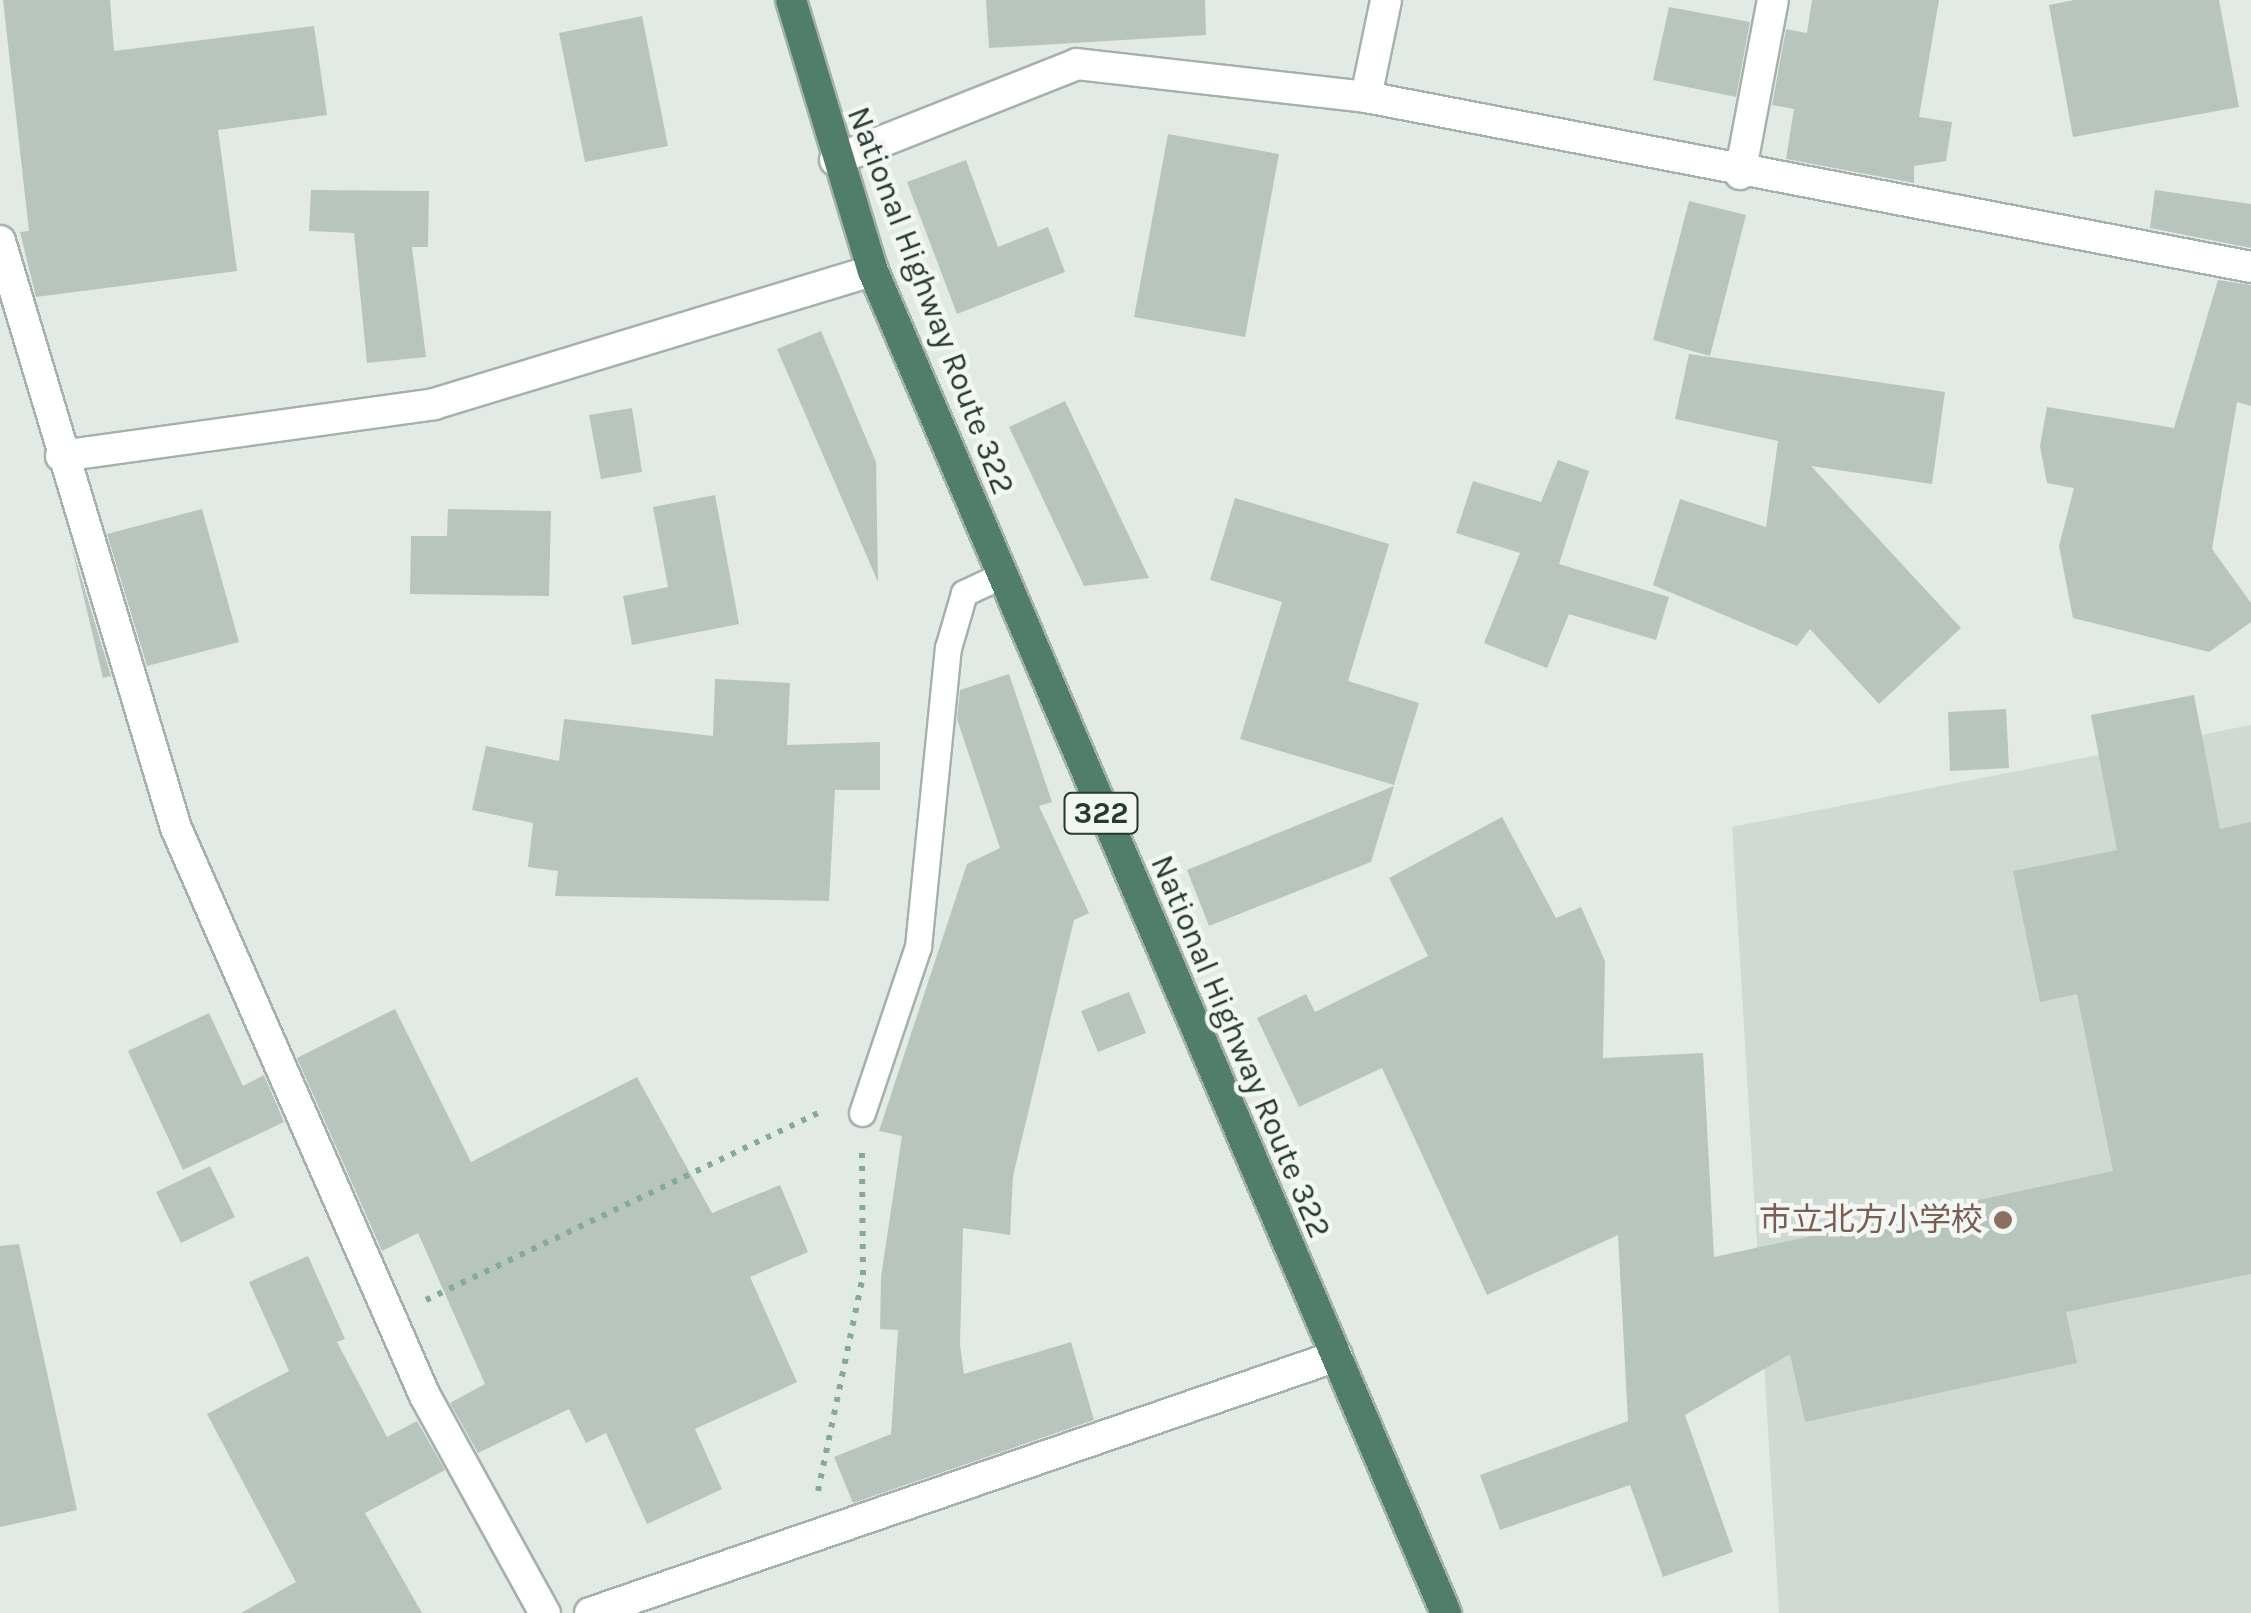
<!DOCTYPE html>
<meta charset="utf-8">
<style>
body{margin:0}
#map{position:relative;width:2251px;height:1613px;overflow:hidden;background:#e2eae5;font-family:Karla,"Noto Sans JP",sans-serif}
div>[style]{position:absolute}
.built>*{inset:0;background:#d0dad4}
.building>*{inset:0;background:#b8c5be}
.path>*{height:6px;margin-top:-3px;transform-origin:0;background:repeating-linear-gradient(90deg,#86aa98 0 5px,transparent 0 13px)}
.roads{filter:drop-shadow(2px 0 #a5b1ab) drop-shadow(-2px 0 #a5b1ab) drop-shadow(0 2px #a5b1ab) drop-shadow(0 -2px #a5b1ab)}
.service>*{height:25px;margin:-12.5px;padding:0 12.5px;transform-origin:12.5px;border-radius:12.5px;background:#fff}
.minor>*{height:30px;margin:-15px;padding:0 15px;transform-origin:15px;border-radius:15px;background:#fff}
.tertiary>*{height:30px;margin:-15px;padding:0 15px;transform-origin:15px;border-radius:15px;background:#fff}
.trunk>*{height:30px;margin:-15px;padding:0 15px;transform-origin:15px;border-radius:15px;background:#507e6b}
.dots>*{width:28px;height:28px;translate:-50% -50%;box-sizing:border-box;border:5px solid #f2f7f4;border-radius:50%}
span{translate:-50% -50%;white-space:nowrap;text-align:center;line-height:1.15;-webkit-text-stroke:9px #f2f7f4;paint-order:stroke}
.shield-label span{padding:2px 8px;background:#f2f7f4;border:2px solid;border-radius:8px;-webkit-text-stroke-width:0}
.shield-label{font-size:30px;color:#243930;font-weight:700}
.street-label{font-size:32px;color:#243930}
.education-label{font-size:32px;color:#785e54}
.right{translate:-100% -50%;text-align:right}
</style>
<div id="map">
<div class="built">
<i style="clip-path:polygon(2251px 725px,2251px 1613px,1779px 1613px,1732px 827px)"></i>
</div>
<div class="building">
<i style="clip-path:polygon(3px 0,110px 0,114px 51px,314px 26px,327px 115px,218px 130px,237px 271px,36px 297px,20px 232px,29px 231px)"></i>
<i style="clip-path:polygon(986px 0,1205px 0,1206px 35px,989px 48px)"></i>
<i style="clip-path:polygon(1812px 0,1939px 0,1919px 117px,1952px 122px,1946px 161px,1914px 166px,1914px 183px,1786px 159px,1794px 109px,1772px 105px,1786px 29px,1807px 33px)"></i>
<i style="clip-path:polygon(2074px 0,2219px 0,2239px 107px,2073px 137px,2049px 5px)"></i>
<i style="clip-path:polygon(1669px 7px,1750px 22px,1736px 97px,1653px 80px)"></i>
<i style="clip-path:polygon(642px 16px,668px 146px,585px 162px,559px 33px)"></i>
<i style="clip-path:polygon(1168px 134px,1279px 154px,1245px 337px,1134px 317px)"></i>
<i style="clip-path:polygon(966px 160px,998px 247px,1048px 227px,1065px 272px,957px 314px,907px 182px)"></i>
<i style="clip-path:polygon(311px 190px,429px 191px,428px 247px,412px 247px,426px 357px,367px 363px,354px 233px,309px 231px)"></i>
<i style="clip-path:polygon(2155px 190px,2251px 204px,2251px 248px,2150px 228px)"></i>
<i style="clip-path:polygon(1689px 201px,1746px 215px,1710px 356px,1653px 340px)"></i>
<i style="clip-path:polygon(2218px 280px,2251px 285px,2251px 406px,2237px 402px,2212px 549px,2251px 603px,2251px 622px,2209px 652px,2073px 618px,2059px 546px,2074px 488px,2047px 483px,2040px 446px,2047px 407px,2174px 428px)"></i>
<i style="clip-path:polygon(821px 331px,876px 462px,878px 582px,777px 349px)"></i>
<i style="clip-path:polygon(1689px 354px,1945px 392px,1932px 484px,1811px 466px,1961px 628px,1879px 704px,1810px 629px,1797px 646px,1653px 585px,1680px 499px,1766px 527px,1778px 441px,1675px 419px)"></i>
<i style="clip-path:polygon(1065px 401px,1149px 578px,1084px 586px,1009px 427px)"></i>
<i style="clip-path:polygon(632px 408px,642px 472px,601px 479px,589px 415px)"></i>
<i style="clip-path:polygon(1558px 460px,1589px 471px,1559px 564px,1669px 597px,1656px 640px,1569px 614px,1547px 668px,1484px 643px,1520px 553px,1456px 533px,1473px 481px,1541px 502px)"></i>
<i style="clip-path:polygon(715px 495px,739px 624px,632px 645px,623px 596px,668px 587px,653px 507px)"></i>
<i style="clip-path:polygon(1235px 498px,1389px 544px,1348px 681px,1419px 703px,1394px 785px,1240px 739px,1282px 602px,1210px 580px)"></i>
<i style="clip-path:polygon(202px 509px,239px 642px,147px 666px,107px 534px)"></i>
<i style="clip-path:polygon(448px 509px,551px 511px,549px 596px,410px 594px,411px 536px,447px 536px)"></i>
<i style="clip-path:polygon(71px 544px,111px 676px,103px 678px)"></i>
<i style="clip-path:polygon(1009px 674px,1052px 802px,1039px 806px,1089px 913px,1074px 920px,1013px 1176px,1010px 1235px,963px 1228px,960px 1345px,964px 1374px,1071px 1342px,1094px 1420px,853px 1503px,834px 1457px,891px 1434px,898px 1330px,880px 1329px,881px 1277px,902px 1136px,879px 1131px,967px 864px,1000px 848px,957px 719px,960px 690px)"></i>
<i style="clip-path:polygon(715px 679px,790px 683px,787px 745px,880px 742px,880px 790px,835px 790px,829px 901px,555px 896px,558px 871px,528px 867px,533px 823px,472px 810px,486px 746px,559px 761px,564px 719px,713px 736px)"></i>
<i style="clip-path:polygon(2194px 695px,2220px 829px,2251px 822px,2251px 1274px,2066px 1312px,2077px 1363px,1805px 1422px,1790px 1354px,1685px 1415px,1733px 1552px,1663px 1577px,1630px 1485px,1500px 1530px,1480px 1475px,1628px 1421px,1618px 1235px,1487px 1295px,1382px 1068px,1299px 1107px,1257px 1018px,1306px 994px,1315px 1012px,1428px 956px,1389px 878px,1502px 817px,1556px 918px,1581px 907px,1605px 961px,1603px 1058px,1703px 1053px,1714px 1257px,2113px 1171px,2077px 994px,2040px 1002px,2013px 871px,2117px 850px,2091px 715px)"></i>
<i style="clip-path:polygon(2006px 709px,2009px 768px,1950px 771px,1948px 712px)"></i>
<i style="clip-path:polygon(1394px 786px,1371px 862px,1209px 926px,1187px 870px)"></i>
<i style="clip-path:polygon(1129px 992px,1146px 1033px,1098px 1052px,1081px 1011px)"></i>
<i style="clip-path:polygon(395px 1009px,471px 1162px,637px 1077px,712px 1213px,780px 1185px,808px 1252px,750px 1277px,797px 1382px,695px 1429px,722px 1489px,647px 1524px,606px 1433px,586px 1443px,569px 1409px,478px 1453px,450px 1403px,485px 1384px,418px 1233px,382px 1251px,297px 1058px)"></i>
<i style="clip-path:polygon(209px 1013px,243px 1086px,264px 1075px,284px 1122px,183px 1170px,128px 1051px)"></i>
<i style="clip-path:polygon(210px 1166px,235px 1217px,181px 1243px,156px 1192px)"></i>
<i style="clip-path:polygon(19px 1244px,77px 1510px,0 1527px,0 1246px)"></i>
<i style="clip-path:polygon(308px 1256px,345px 1339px,337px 1342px,387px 1437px,417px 1421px,445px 1470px,365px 1513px,422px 1613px,241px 1613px,296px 1582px,207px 1414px,289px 1371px,249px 1282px)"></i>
</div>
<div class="path">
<i style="left:426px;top:1300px;width:437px;rotate:-25.5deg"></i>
<i style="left:818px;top:1491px;width:221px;rotate:-78.2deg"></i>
<i style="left:863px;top:1275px;width:122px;rotate:-90.5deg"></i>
</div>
<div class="roads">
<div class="service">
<i style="left:862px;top:1113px;width:175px;rotate:-71.4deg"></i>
<i style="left:918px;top:947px;width:301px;rotate:-84.3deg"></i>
<i style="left:948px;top:648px;width:57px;rotate:-73.8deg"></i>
<i style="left:964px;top:593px;width:38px;rotate:-25deg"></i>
</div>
<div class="minor">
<i style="left:1366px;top:97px;width:99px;rotate:-78.3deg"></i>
<i style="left:835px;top:160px;width:260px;rotate:-21.6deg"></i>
<i style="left:1077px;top:64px;width:291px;rotate:6.5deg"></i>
<i style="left:1366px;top:97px;width:901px;rotate:10.87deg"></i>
<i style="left:1740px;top:174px;width:177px;rotate:-79.3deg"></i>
<i style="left:61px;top:456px;width:377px;rotate:-7.9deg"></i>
<i style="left:434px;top:404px;width:459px;rotate:-16.9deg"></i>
<i style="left:590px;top:1613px;width:790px;rotate:-18.99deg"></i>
</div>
<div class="tertiary">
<i style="left:0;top:241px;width:613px;rotate:73.31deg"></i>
<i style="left:176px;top:828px;width:620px;rotate:66.33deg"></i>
<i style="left:425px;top:1396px;width:248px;rotate:61.1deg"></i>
</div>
<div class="trunk">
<i style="left:791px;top:0;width:283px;rotate:73.2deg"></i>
<i style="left:873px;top:271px;width:1459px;rotate:66.88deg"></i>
</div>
</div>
<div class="dots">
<i style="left:2003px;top:1220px;background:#8d6e63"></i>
</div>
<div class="shield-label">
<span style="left:1101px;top:813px">322</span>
</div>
<div class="street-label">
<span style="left:930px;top:301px;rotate:69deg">National Highway Route 322</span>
<span style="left:1240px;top:1047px;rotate:67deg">National Highway Route 322</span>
</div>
<div class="education-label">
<span class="right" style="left:1983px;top:1220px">市立北方小学校</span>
</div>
</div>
